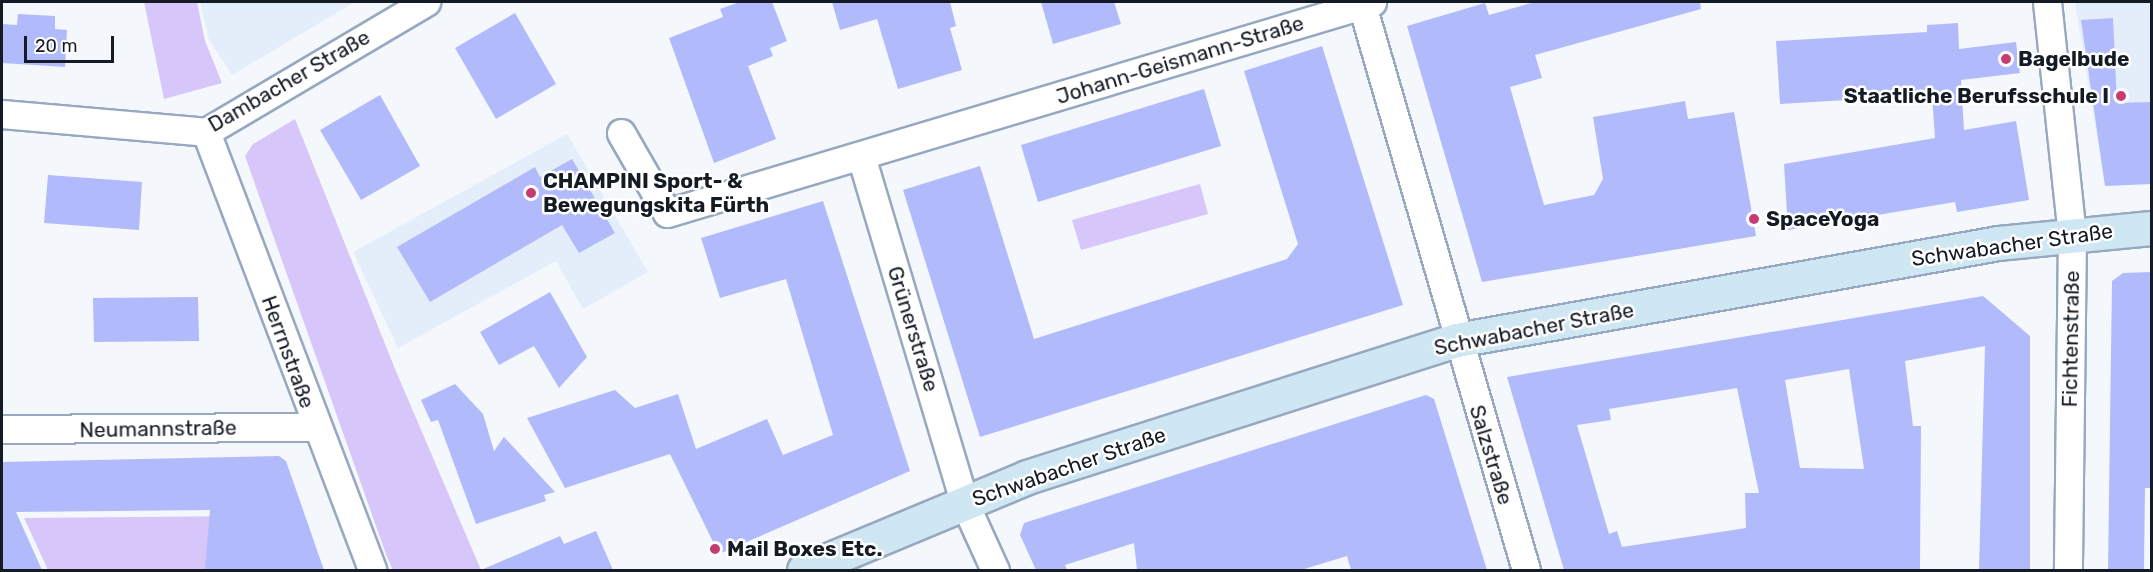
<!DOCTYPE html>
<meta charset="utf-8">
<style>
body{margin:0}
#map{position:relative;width:2153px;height:572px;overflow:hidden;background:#f4f8fd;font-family:Rubik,sans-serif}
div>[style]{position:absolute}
.built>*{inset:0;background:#e4edfa}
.green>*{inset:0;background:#d6c6f9}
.building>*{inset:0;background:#b1bbfb}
.roads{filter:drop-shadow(2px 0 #97a8c0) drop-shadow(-2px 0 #97a8c0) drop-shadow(0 2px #97a8c0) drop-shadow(0 -2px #97a8c0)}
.street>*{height:27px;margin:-13.5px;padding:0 13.5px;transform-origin:13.5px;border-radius:13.5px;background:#fff}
.secondary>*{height:33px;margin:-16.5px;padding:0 16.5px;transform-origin:16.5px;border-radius:16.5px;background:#cfe6f3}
.dots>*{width:16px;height:16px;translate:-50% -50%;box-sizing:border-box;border:3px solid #fff;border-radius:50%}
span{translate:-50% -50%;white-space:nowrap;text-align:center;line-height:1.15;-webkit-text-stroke:5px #fff;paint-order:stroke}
.poi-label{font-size:21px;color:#141b24;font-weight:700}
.left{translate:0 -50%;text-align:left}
.right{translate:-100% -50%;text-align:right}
.street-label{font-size:21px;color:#141b24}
.frame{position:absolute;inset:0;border:3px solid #141b24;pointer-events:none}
.scale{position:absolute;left:24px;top:36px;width:90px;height:27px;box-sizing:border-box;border:3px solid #141b24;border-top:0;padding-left:8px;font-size:18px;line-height:21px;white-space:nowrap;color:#141b24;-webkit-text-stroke:4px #fff;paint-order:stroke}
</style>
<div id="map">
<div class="built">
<i style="clip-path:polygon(200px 2px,355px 2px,232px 75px,209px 40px)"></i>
<i style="clip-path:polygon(2075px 2px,2151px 2px,2151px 184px,2105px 186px)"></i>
<i style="clip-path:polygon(567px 134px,648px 272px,583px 309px,556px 261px,398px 348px,353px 252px)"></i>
</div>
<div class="green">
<i style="clip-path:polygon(144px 2px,197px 2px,205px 41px,222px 83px,164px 99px)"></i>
<i style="clip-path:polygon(295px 119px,395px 369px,481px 570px,393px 570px,387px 557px,245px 156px,253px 144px)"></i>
<i style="clip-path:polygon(1200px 184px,1208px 214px,1081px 250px,1072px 220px)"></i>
<i style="clip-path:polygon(246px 516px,261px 570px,48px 570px,24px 518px)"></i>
</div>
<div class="building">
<i style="clip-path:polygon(740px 2px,772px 2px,787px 41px,770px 48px,773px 56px,748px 66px,776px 139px,714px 163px,669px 38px,723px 17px,720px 9px)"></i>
<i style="clip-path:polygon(832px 2px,950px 2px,956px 26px,950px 28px,962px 70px,898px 89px,877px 19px,840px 30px)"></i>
<i style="clip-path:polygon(1041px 2px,1114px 2px,1121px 24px,1053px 44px)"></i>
<i style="clip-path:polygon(1535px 2px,1700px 2px,1701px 9px,1535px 55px,1542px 78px,1510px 87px,1544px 205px,1594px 195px,1603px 179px,1593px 117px,1685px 101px,1688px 119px,1734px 112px,1756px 236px,1482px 282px,1407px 26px,1485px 3px,1489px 15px)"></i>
<i style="clip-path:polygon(515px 13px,556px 84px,496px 119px,455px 48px)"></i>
<i style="clip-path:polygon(18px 14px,55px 16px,55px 29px,67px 30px,65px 67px,2px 63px,2px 24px,17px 25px)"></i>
<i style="clip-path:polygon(2113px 18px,2117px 103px,2151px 102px,2151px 184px,2105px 186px,2081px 20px)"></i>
<i style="clip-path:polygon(1958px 23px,1959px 49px,2016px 42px,2020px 73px,1961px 80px,1964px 130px,2016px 121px,2029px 200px,1957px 212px,1955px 202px,1788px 230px,1784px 164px,1935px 138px,1932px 95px,1780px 104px,1776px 41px,1927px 32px,1927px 25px)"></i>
<i style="clip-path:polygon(1322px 46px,1403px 305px,980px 437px,903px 190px,980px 166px,1034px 339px,1287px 259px,1298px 244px,1244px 71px)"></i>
<i style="clip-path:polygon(1204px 89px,1221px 146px,1038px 202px,1021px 145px)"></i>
<i style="clip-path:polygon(380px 95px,420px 166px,361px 200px,320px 130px)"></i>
<i style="clip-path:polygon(572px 159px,615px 233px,579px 253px,562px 225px,430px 302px,397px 247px,535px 167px,540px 177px)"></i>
<i style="clip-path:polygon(48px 175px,142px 182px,139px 230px,44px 223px)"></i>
<i style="clip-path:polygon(823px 201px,910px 471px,719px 554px,670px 454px,565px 488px,527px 418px,615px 390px,635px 408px,678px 394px,696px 449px,767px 419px,783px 455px,833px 435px,786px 279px,720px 298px,701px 238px)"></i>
<i style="clip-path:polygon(2151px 272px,2151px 488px,2145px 488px,2144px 570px,2108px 570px,2112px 281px,2123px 273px)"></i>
<i style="clip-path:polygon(550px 292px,587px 357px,559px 388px,534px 346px,499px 365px,480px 332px)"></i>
<i style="clip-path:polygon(evenodd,1983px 296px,2030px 336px,2030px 570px,1979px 570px,1985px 346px,1905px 361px,1913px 426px,1921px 426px,1920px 570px,1564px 570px,1507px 377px,1983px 296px,1849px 369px,1864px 469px,1800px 468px,1785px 380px,1849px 369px,1983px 296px,1737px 388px,1759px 493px,1745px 493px,1746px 528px,1622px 547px,1617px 531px,1609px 534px,1577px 425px,1611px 420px,1609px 409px,1737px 388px)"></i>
<i style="clip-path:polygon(198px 297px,199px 341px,94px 342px,93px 298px)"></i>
<i style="clip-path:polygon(455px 384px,483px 414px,494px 451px,504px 437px,555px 492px,544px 495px,546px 501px,476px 524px,438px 420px,431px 422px,421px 400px)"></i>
<i style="clip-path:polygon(1426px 395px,1434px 399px,1487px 570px,1351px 570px,1347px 556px,1301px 570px,1137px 570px,1134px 543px,1065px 565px,1067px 570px,1036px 570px,1020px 535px,1024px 523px)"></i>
<i style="clip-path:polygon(279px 456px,286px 461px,324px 570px,205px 570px,210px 510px,16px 512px,42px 570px,2px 570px,2px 462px)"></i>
<i style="clip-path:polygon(596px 531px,613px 570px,481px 570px,560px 536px,564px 544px)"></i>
</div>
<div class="roads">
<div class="street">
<i style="left:2047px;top:2px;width:234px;rotate:83.9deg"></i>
<i style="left:2072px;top:235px;width:335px;rotate:90.7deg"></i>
<i style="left:1362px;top:5px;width:588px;rotate:73.81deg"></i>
<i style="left:2px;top:114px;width:205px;rotate:5deg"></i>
<i style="left:206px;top:132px;width:256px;rotate:-30.6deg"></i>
<i style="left:206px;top:132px;width:468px;rotate:69.2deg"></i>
<i style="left:621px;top:133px;width:92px;rotate:60.1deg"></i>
<i style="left:667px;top:213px;width:736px;rotate:-16.66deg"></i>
<i style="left:861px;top:156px;width:361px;rotate:73.4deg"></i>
<i style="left:964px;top:502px;width:75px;rotate:65.5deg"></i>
<i style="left:2px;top:429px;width:313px;rotate:-0.4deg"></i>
</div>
<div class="secondary">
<i style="left:804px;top:570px;width:242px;rotate:-22.6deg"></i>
<i style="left:1027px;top:477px;width:451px;rotate:-17.7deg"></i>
<i style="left:1457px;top:340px;width:550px;rotate:-10.16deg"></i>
<i style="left:1998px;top:243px;width:155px;rotate:-5.6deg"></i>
</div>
</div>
<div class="dots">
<i style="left:2006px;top:59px;background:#c73c70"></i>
<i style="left:2121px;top:96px;background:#c73c70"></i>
<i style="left:531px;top:193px;background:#c73c70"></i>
<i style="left:1754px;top:219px;background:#c73c70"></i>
<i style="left:715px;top:549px;background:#c73c70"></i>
</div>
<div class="poi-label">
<span class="left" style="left:2018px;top:59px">Bagelbude</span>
<span class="right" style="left:2109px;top:96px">Staatliche Berufsschule I</span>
<span class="left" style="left:543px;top:193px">CHAMPINI Sport- &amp;<br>Bewegungskita Fürth</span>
<span class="left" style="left:1766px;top:219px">SpaceYoga</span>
<span class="left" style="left:727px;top:549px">Mail Boxes Etc.</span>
</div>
<div class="street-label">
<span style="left:1180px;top:60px;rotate:-17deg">Johann-Geismann-Straße</span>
<span style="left:289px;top:81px;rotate:-30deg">Dambacher Straße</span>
<span style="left:2012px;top:245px;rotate:-8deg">Schwabacher Straße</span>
<span style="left:913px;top:329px;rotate:73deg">Grünerstraße</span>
<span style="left:1534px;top:329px;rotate:-11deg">Schwabacher Straße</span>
<span style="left:2071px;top:339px;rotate:-89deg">Fichtenstraße</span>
<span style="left:288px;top:352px;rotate:70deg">Herrnstraße</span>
<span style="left:158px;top:429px;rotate:-1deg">Neumannstraße</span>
<span style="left:1491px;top:455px;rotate:73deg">Salzstraße</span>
<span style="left:1069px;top:467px;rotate:-19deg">Schwabacher Straße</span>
</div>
<div class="frame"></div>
<div class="scale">20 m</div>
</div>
